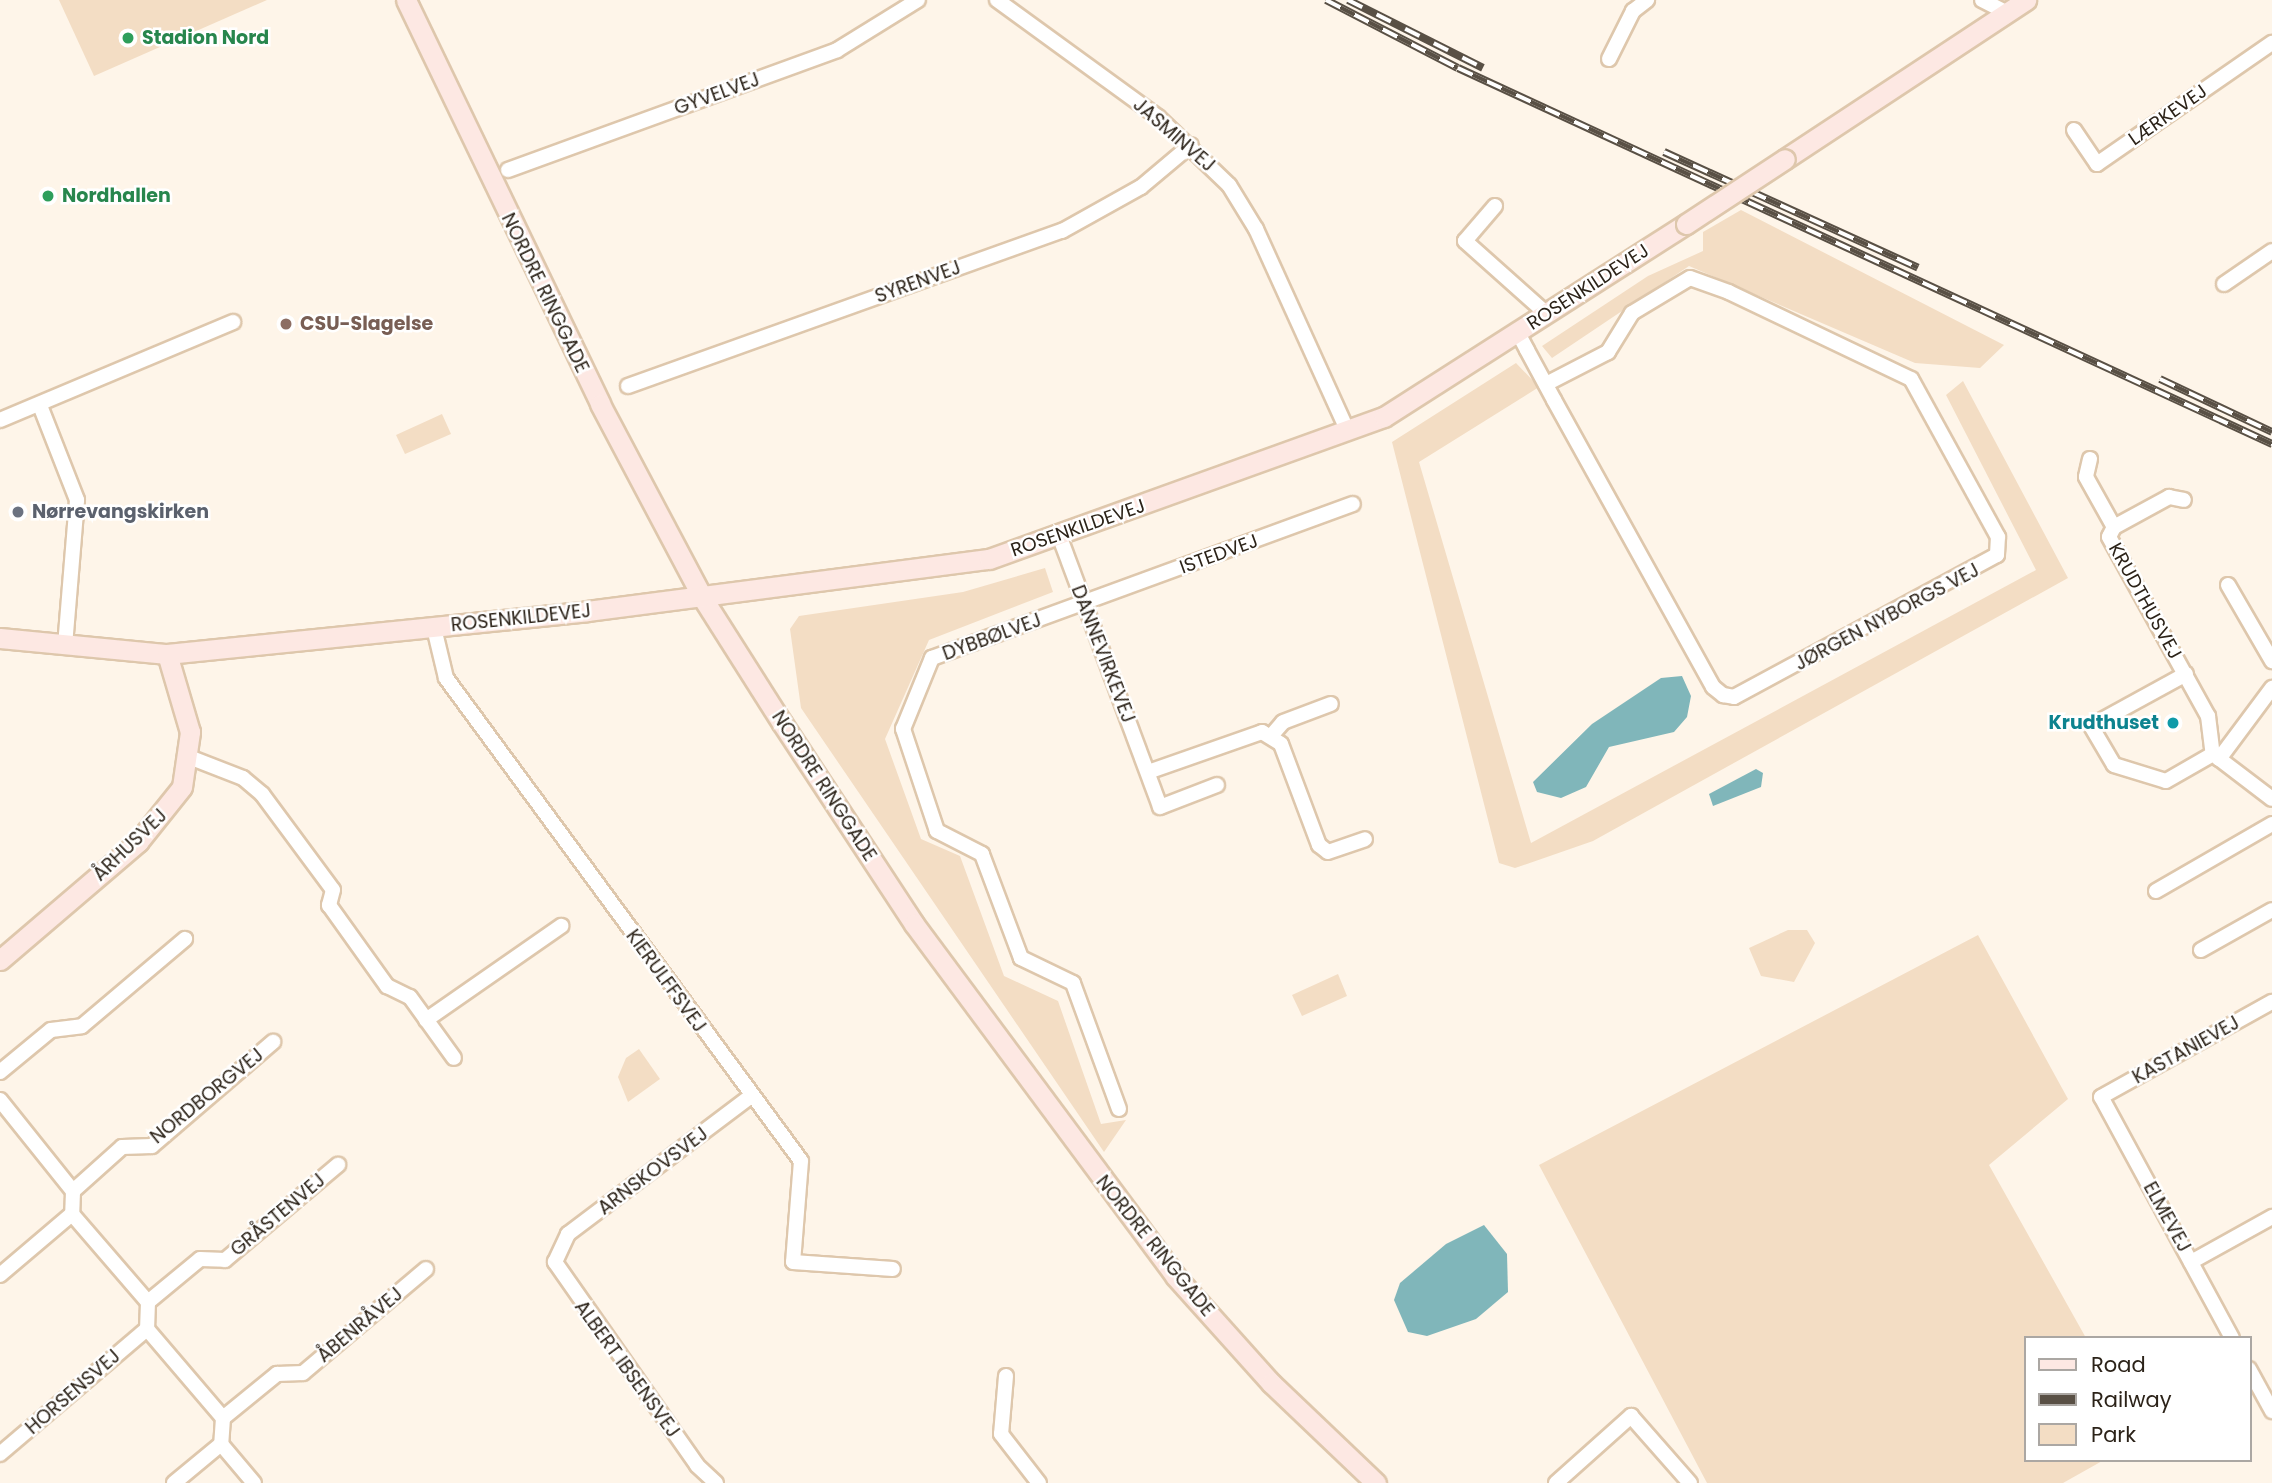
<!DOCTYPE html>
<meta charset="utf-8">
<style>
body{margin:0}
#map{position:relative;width:2272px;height:1483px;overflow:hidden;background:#fef5e9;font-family:Poppins,sans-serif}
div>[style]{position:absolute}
.green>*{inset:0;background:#f3ddc4}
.water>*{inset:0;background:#80b6ba}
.roads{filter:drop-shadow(2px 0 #dec7ac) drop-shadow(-2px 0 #dec7ac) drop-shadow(0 2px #dec7ac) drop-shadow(0 -2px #dec7ac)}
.street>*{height:14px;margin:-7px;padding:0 7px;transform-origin:7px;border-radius:7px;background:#fff}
.secondary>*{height:19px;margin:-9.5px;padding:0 9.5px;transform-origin:9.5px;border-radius:9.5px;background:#fde8e3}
.rail>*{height:8px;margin-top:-4px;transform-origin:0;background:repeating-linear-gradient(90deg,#fff 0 16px,#595045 0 32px);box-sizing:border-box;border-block:2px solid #595045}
.bridges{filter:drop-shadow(2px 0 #dec7ac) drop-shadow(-2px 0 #dec7ac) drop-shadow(0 2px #dec7ac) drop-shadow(0 -2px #dec7ac)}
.secondary-bridge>*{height:19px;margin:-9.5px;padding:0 9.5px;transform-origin:9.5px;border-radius:9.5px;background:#fde8e3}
.dots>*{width:19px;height:19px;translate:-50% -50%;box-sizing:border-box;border:4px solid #fff;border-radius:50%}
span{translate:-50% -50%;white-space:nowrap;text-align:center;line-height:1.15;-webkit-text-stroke:5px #fff;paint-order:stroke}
.leisure-label{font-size:19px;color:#27864d;font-weight:700}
.left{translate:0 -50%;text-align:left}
.street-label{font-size:19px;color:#2c2319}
.education-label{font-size:19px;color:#785e54;font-weight:700}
.worship-label{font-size:19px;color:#5b616d;font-weight:700}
.culture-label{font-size:19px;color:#0d838f;font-weight:700}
.right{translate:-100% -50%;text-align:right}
.legend{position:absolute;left:2024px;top:1336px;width:228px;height:126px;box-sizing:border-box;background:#fff;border:2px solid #aba7a3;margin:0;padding:9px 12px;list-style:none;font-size:21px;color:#2c2319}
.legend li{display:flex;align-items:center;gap:14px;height:35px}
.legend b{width:35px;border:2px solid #aba7a3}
</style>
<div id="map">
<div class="green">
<i style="clip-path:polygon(59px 0,267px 0,94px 76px)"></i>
<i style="clip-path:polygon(1741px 210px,2004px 345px,1980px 368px,1915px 363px,1689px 266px,1552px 358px,1542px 346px,1648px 276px,1703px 251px,1703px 232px)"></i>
<i style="clip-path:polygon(1516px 363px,1539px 387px,1419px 462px,1531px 843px,2036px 570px,1946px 395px,1963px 381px,2068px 578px,1593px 841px,1515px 868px,1499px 863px,1392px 442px)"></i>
<i style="clip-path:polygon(442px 414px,451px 434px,405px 454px,396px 435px)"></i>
<i style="clip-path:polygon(1045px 568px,1053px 592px,929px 640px,885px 739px,921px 839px,960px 856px,1004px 976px,1058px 1001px,1101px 1124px,1126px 1120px,1104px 1152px,801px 708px,790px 629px,799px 616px,963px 592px)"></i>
<i style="clip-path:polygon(1788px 930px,1807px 930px,1815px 943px,1794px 982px,1761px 976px,1749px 948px)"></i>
<i style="clip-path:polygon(1978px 935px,2068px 1099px,1989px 1165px,2086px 1338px,2025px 1338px,2025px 1460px,2104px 1460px,2063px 1483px,1707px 1483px,1539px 1165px)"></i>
<i style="clip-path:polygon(1338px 974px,1347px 996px,1302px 1016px,1292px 995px)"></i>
<i style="clip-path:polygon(639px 1049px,660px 1079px,628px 1102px,618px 1077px,626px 1058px)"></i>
</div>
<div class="water">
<i style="clip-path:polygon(1682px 676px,1691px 696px,1687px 717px,1674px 732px,1609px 747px,1586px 787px,1561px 798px,1537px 792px,1533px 782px,1592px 724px,1661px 678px)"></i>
<i style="clip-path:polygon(1756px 769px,1763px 773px,1761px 787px,1713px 806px,1709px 794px)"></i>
<i style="clip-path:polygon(1484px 1225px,1507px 1254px,1508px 1292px,1476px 1319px,1427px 1336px,1408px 1332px,1394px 1300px,1400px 1283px,1446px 1244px)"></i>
</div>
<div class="roads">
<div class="street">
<i style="left:997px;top:0;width:199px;rotate:36deg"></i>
<i style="left:1158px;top:117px;width:98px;rotate:43.8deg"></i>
<i style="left:1229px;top:185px;width:52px;rotate:58.5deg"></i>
<i style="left:1256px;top:229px;width:223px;rotate:65.6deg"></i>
<i style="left:1982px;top:0;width:28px;rotate:27deg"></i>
<i style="left:1609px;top:59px;width:54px;rotate:-63.4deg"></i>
<i style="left:1633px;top:11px;width:18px;rotate:-38deg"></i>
<i style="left:2074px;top:130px;width:41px;rotate:55.9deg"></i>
<i style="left:2097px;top:164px;width:213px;rotate:-34.7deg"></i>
<i style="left:508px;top:170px;width:350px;rotate:-20deg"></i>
<i style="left:837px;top:50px;width:95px;rotate:-31.7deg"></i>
<i style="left:1495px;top:206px;width:46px;rotate:130.6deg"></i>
<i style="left:1465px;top:241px;width:110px;rotate:41.7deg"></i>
<i style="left:2224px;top:284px;width:58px;rotate:-34.5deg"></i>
<i style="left:1518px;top:333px;width:19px;rotate:62deg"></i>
<i style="left:1527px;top:350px;width:57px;rotate:61.6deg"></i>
<i style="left:1554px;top:400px;width:328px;rotate:61deg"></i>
<i style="left:1713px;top:687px;width:13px;rotate:39deg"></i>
<i style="left:1723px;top:695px;width:11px;rotate:10deg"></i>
<i style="left:1734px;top:697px;width:299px;rotate:-28.4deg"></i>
<i style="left:1997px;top:555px;width:18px;rotate:-87deg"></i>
<i style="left:1998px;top:537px;width:180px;rotate:-118.8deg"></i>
<i style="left:1911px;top:379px;width:202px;rotate:-154.5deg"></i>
<i style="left:1729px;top:292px;width:41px;rotate:-160.3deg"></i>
<i style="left:1690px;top:278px;width:68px;rotate:148.9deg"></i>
<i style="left:1632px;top:313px;width:46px;rotate:121.6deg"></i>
<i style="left:1608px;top:352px;width:70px;rotate:152.7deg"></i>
<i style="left:628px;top:386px;width:461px;rotate:-19.7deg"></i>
<i style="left:1062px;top:231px;width:90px;rotate:-29.1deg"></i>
<i style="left:1141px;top:187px;width:65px;rotate:-40deg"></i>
<i style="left:41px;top:408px;width:99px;rotate:68.6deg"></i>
<i style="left:77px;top:500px;width:146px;rotate:94.7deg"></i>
<i style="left:0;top:420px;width:253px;rotate:-22.8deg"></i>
<i style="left:2090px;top:459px;width:18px;rotate:103deg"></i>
<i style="left:2086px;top:477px;width:57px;rotate:60.8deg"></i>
<i style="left:2114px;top:527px;width:11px;rotate:117deg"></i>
<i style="left:2109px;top:537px;width:205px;rotate:61.1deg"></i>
<i style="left:2208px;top:716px;width:38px;rotate:83deg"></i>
<i style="left:2213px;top:754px;width:74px;rotate:37.3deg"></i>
<i style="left:2114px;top:527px;width:63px;rotate:-28.6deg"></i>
<i style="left:2169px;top:497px;width:15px;rotate:11deg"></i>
<i style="left:1059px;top:535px;width:290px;rotate:69.6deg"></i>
<i style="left:1160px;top:807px;width:61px;rotate:-21.1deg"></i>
<i style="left:2228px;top:585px;width:88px;rotate:59.9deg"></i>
<i style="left:434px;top:628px;width:51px;rotate:76.5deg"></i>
<i style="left:446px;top:678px;width:599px;rotate:53.68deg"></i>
<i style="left:801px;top:1161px;width:101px;rotate:94.5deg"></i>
<i style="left:793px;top:1262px;width:100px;rotate:4deg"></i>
<i style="left:2186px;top:674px;width:108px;rotate:151.3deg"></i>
<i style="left:2091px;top:726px;width:45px;rotate:59.5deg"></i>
<i style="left:2114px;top:765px;width:54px;rotate:17.1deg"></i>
<i style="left:2166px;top:781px;width:54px;rotate:-29.9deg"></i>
<i style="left:1271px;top:736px;width:18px;rotate:-49deg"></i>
<i style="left:1283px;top:722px;width:51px;rotate:-20.6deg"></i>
<i style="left:189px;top:757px;width:58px;rotate:21.3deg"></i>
<i style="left:243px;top:778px;width:25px;rotate:40deg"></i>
<i style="left:262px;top:794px;width:119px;rotate:53.5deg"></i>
<i style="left:333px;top:890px;width:16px;rotate:105deg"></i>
<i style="left:329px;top:905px;width:100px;rotate:54.4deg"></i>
<i style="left:387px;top:986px;width:25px;rotate:26deg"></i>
<i style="left:410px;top:997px;width:75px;rotate:54.2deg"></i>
<i style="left:2219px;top:759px;width:89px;rotate:-53.3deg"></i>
<i style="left:1148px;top:772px;width:121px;rotate:-19.3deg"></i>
<i style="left:1262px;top:732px;width:22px;rotate:32deg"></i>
<i style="left:1281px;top:744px;width:108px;rotate:69.4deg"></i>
<i style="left:1319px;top:845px;width:11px;rotate:38deg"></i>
<i style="left:1328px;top:852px;width:39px;rotate:-19deg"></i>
<i style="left:2156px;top:891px;width:134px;rotate:-30deg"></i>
<i style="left:2201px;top:950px;width:81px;rotate:-29.4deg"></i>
<i style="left:426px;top:1020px;width:165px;rotate:-34.8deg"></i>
<i style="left:0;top:1072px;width:66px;rotate:-39.5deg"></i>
<i style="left:51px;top:1030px;width:31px;rotate:-7deg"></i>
<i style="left:82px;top:1026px;width:135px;rotate:-40.2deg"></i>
<i style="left:0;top:1100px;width:117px;rotate:51.3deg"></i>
<i style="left:73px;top:1191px;width:23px;rotate:92deg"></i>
<i style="left:72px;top:1214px;width:116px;rotate:49.2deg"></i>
<i style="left:148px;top:1302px;width:27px;rotate:92deg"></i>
<i style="left:147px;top:1329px;width:117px;rotate:49.5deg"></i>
<i style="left:223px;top:1418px;width:26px;rotate:94deg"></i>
<i style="left:221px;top:1444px;width:51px;rotate:49.8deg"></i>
<i style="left:1119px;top:1109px;width:134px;rotate:-110.1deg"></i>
<i style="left:1073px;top:983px;width:58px;rotate:-154.3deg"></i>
<i style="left:1021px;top:958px;width:111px;rotate:-110.6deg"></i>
<i style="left:982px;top:854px;width:51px;rotate:-152.9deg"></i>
<i style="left:937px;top:831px;width:108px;rotate:-108.4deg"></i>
<i style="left:903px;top:729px;width:77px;rotate:-67.8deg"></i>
<i style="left:932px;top:658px;width:448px;rotate:-20.1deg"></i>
<i style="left:73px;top:1191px;width:66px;rotate:-41.9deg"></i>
<i style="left:122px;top:1147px;width:30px;rotate:-2deg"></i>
<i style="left:152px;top:1146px;width:160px;rotate:-40.7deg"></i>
<i style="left:2191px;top:1262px;width:93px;rotate:-29.1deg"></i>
<i style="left:0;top:1275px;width:94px;rotate:-40.3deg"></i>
<i style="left:148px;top:1302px;width:67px;rotate:-39.6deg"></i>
<i style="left:200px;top:1259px;width:25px;rotate:2deg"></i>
<i style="left:225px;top:1260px;width:148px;rotate:-40.1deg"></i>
<i style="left:2232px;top:1338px;width:274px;rotate:-118.5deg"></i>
<i style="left:2101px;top:1097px;width:196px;rotate:-29.1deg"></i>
<i style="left:2249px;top:1369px;width:48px;rotate:61.3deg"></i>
<i style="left:1006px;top:1376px;width:58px;rotate:94.9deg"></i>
<i style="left:1001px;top:1434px;width:62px;rotate:52.2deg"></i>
<i style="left:223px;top:1418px;width:70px;rotate:-39.2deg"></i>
<i style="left:277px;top:1374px;width:26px;rotate:-2deg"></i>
<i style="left:303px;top:1373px;width:161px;rotate:-40.2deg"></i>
<i style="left:0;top:1454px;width:193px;rotate:-40.4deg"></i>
<i style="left:174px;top:1483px;width:61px;rotate:-39.7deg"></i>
<i style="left:716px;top:1483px;width:26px;rotate:-137deg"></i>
<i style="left:697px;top:1465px;width:248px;rotate:-125deg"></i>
<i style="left:555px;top:1262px;width:31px;rotate:-65deg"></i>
<i style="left:568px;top:1234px;width:229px;rotate:-37deg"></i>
<i style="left:1556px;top:1483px;width:101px;rotate:-41.8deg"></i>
<i style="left:1631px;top:1416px;width:89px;rotate:48.6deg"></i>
</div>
<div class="secondary">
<i style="left:406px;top:0;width:448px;rotate:64.3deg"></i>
<i style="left:600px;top:404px;width:218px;rotate:62.1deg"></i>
<i style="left:702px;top:597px;width:149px;rotate:57.6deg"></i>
<i style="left:782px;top:723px;width:240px;rotate:56.7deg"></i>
<i style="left:914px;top:924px;width:438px;rotate:53.4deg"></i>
<i style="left:1175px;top:1276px;width:144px;rotate:48.1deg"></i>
<i style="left:1271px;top:1383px;width:145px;rotate:43.6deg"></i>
<i style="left:1785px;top:159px;width:289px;rotate:-33.4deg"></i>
<i style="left:0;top:638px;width:168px;rotate:5.5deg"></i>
<i style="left:167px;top:654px;width:422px;rotate:-5.8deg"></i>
<i style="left:587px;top:611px;width:405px;rotate:-7.4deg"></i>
<i style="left:989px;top:559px;width:420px;rotate:-19.8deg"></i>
<i style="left:1384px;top:417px;width:358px;rotate:-32.6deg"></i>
<i style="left:0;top:960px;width:182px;rotate:-40.5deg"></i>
<i style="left:138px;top:842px;width:70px;rotate:-51.3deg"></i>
<i style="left:182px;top:787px;width:56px;rotate:-81.7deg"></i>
<i style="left:190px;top:732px;width:81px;rotate:-106.4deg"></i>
</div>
</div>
<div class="rail">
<i style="left:1326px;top:0;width:148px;rotate:27.3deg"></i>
<i style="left:1458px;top:68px;width:897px;rotate:24.79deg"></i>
<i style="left:1348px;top:0;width:151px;rotate:26.7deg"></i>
<i style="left:1664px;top:152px;width:279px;rotate:24.5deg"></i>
<i style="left:2160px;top:379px;width:124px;rotate:25.3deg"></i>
</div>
<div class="bridges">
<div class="secondary-bridge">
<i style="left:1686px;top:224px;width:118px;rotate:-33.3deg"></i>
</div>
</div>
<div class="dots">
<i style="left:128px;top:38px;background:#2e9e5b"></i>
<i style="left:48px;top:196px;background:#2e9e5b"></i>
<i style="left:286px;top:324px;background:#8d6e63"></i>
<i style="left:18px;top:512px;background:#6b7280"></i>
<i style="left:2173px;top:723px;background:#0f9aa8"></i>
</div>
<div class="leisure-label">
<span class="left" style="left:142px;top:38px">Stadion Nord</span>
<span class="left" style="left:62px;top:196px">Nordhallen</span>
</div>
<div class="street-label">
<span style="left:717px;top:94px;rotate:-20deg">GYVELVEJ</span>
<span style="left:2168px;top:115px;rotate:-35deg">LÆRKEVEJ</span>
<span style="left:1174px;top:135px;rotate:41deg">JASMINVEJ</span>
<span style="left:918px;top:282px;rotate:-20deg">SYRENVEJ</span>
<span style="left:1588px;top:287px;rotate:-33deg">ROSENKILDEVEJ</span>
<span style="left:545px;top:293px;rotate:64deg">NORDRE RINGGADE</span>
<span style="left:1078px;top:528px;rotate:-19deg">ROSENKILDEVEJ</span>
<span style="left:1219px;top:554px;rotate:-20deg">ISTEDVEJ</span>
<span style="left:2145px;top:601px;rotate:61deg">KRUDTHUSVEJ</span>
<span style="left:1887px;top:617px;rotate:-28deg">JØRGEN NYBORGS VEJ</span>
<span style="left:521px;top:618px;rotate:-6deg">ROSENKILDEVEJ</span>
<span style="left:992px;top:637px;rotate:-20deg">DYBBØLVEJ</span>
<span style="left:1103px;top:654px;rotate:69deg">DANNEVIRKEVEJ</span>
<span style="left:824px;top:786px;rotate:57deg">NORDRE RINGGADE</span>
<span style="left:130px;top:845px;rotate:-44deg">ÅRHUSVEJ</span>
<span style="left:666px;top:981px;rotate:54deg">KIERULFFSVEJ</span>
<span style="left:2186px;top:1050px;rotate:-29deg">KASTANIEVEJ</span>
<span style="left:207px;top:1096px;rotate:-39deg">NORDBORGVEJ</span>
<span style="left:653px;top:1171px;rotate:-37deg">ARNSKOVSVEJ</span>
<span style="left:278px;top:1215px;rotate:-40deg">GRÅSTENVEJ</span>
<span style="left:2167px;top:1217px;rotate:61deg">ELMEVEJ</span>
<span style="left:1155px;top:1246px;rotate:51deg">NORDRE RINGGADE</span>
<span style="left:360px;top:1325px;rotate:-40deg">ÅBENRÅVEJ</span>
<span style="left:627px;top:1369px;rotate:54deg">ALBERT IBSENSVEJ</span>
<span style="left:73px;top:1392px;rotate:-41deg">HORSENSVEJ</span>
</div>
<div class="education-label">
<span class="left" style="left:300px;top:324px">CSU-Slagelse</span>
</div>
<div class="worship-label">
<span class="left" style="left:32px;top:512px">Nørrevangskirken</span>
</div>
<div class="culture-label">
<span class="right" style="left:2159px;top:723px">Krudthuset</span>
</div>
<ul class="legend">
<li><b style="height:9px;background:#fde8e3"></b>Road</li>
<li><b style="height:9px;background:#595045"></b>Railway</li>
<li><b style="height:19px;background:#f3ddc4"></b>Park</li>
</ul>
</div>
